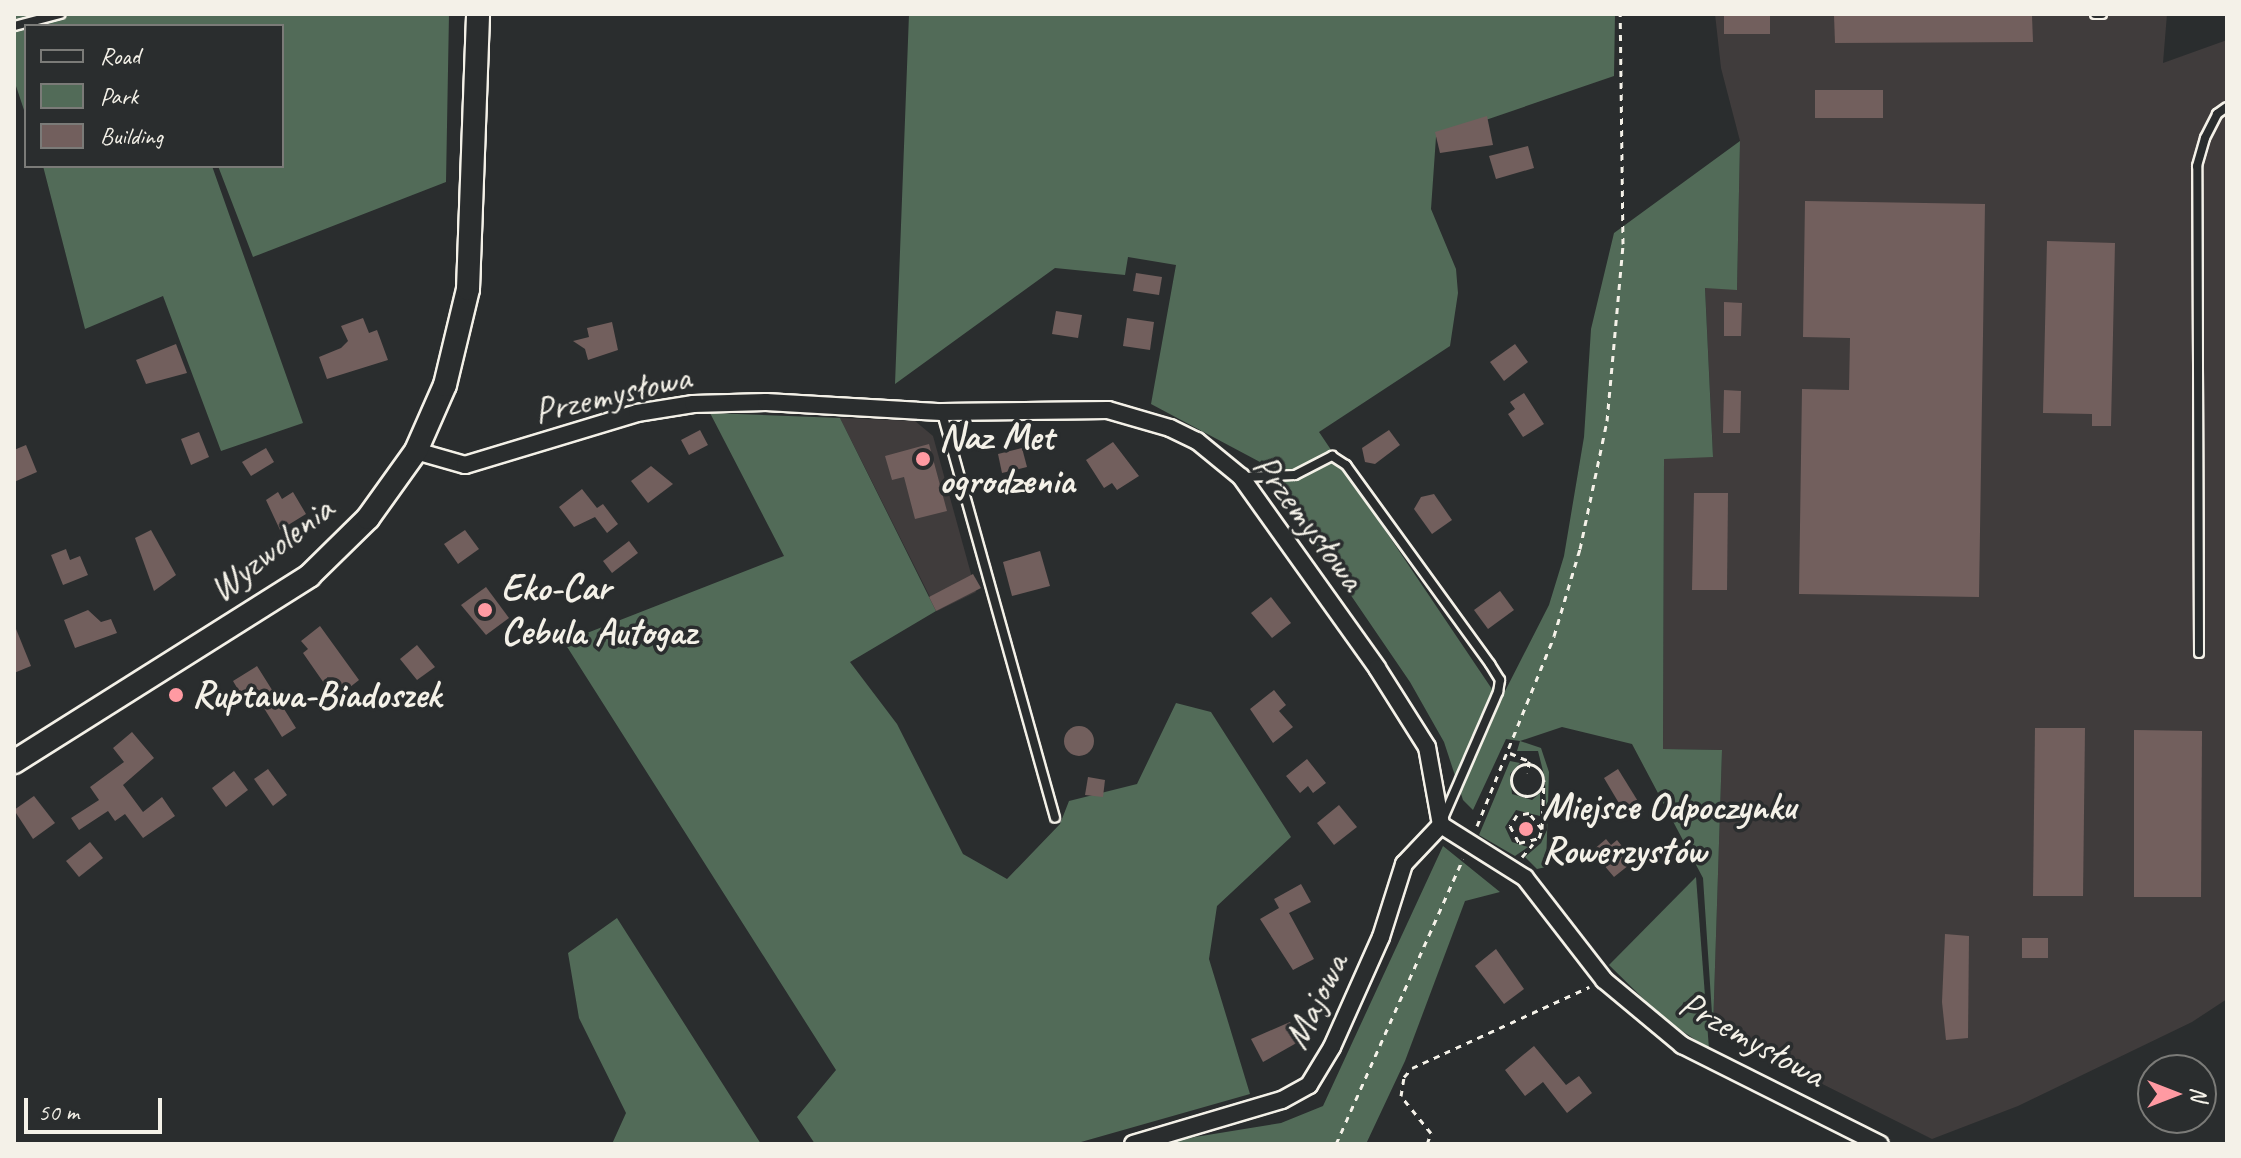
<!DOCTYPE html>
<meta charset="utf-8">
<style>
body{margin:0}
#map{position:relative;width:2241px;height:1158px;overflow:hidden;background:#2a2d2e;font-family:Caveat,sans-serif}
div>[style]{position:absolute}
.built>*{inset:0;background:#403c3c}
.green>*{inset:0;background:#526b58}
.building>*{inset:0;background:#725f5d}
.round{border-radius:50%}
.path>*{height:3px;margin-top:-1.5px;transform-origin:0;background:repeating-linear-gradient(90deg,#f4f1e8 0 6px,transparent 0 12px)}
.path>.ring{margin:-1.5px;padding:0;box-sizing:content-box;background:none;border:3px solid #f4f1e8;border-radius:50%}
.roads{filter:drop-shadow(2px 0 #f4f1e8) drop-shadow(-2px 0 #f4f1e8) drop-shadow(0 2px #f4f1e8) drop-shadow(0 -2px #f4f1e8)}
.lane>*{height:8px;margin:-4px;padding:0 4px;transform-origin:4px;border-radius:4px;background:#2a2d2e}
.street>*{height:16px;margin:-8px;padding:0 8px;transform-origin:8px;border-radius:8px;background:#2a2d2e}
.secondary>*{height:22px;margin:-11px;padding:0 11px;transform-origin:11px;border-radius:11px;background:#2a2d2e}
.dots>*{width:22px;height:22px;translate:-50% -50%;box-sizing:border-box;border:4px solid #2a2d2e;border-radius:50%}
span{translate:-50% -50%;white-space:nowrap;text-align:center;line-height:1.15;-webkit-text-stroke:7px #2a2d2e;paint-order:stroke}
.street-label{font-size:38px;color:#f4f1e8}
.poi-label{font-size:38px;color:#f4f1e8;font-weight:700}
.left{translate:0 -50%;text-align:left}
.frame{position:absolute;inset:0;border:16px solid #f4f1e8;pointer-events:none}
.legend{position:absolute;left:24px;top:24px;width:260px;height:144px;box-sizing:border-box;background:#2a2d2e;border:2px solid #7b7b78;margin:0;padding:10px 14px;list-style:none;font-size:24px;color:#f4f1e8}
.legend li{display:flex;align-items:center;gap:16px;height:40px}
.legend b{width:40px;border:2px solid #7b7b78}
.north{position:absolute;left:2137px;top:1054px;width:80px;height:80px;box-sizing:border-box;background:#2a2d2e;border:2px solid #7b7b78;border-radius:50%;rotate:90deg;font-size:22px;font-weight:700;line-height:32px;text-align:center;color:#f4f1e8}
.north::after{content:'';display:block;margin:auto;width:28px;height:36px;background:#ff9aa2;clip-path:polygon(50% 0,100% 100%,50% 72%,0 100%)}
.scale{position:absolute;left:24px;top:1098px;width:138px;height:36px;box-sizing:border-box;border:4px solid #f4f1e8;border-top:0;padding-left:10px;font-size:24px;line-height:28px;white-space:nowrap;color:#f4f1e8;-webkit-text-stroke:6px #2a2d2e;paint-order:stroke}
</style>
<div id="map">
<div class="built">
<i style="clip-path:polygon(1715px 14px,2167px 14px,2163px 63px,2227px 40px,2227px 999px,2192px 1022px,2018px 1106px,1932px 1139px,1713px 1029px,1722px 750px,1663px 749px,1664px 458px,1713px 456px,1705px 287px,1737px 289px,1740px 141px,1721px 68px)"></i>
<i style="clip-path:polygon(840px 418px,915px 421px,933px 436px,976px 592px,937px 611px)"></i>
</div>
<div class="green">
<i style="clip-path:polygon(14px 14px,449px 14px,446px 182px,253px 257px,218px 166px,282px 166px,282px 26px,26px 26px,26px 116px,14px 80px)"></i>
<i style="clip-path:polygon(909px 14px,1615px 14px,1614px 76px,1436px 137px,1431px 209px,1456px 269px,1458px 293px,1450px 346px,1319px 432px,1500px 701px,1549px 605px,1564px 556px,1584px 437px,1591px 329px,1614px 233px,1740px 141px,1737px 290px,1705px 288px,1713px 457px,1664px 459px,1663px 749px,1722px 750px,1713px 1029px,1703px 878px,1632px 744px,1562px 727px,1520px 741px,1506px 739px,1473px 810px,1463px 800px,1444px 742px,1410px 682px,1260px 462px,1151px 404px,1176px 265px,1128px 257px,1125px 275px,1055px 268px,895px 384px)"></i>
<i style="clip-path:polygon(43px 166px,212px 166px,303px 423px,221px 451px,163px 296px,85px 329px)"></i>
<i style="clip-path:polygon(710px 413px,840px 418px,936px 611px,850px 662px,897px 724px,963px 854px,1007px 879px,1060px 824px,1069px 801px,1137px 784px,1176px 703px,1211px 712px,1291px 837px,1217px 906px,1209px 959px,1250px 1094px,1074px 1144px,815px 1144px,797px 1117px,836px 1070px,564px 642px,784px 556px)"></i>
<i style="clip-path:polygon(1520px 741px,1541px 748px,1549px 772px,1546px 867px,1537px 869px,1525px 857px,1541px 843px,1547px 830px,1545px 779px,1538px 751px,1517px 751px)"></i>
<i style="clip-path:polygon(1510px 761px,1520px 763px,1510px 774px,1512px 794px,1532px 800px,1540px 793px,1540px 816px,1516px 810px,1505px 827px,1512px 842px,1528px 847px,1515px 856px,1479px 835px)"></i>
<i style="clip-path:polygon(1443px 846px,1500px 892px,1465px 901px,1405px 1061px,1366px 1144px,1152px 1144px,1281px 1123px,1323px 1106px)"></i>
<i style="clip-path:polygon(1696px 877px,1709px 1049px,1663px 1018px,1609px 965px)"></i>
<i style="clip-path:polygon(617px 918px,761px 1144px,612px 1144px,626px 1113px,579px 1018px,568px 953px)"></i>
</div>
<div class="building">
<i style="clip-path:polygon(1724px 14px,1770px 14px,1770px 34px,1724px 34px)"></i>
<i style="clip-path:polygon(1834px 15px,2032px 16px,2033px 42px,1835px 43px)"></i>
<i style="clip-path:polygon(1815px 90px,1883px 90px,1883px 118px,1815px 118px)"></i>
<i style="clip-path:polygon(1487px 116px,1493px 145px,1440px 153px,1435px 132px)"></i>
<i style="clip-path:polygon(1528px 146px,1534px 168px,1496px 179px,1489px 156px)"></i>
<i style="clip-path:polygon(1805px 201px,1985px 204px,1979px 597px,1799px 594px,1802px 389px,1849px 390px,1850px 338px,1803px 337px)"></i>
<i style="clip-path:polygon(2047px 241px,2115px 243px,2111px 426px,2092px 426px,2092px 414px,2043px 413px)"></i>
<i style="clip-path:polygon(1136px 273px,1162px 277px,1159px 295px,1133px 291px)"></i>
<i style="clip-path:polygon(1724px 302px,1742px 303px,1741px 336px,1724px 336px)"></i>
<i style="clip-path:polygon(1056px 311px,1082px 315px,1078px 338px,1052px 334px)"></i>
<i style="clip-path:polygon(363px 318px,369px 333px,377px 330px,388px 360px,327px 379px,319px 357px,341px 348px,348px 341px,341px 326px)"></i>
<i style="clip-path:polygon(1127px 318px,1154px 322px,1150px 350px,1123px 346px)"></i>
<i style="clip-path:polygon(612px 322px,618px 350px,588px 360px,585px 349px,573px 341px,589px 337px,587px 328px)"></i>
<i style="clip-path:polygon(176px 344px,187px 373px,146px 384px,136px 360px)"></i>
<i style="clip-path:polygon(1515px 344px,1528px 362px,1504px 381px,1490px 362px)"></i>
<i style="clip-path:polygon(1724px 390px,1741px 391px,1740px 433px,1723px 433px)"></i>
<i style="clip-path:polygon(1524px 393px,1544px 424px,1523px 437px,1508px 414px,1515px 409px,1510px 402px)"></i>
<i style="clip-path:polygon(700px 430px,708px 445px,689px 455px,681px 440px)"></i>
<i style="clip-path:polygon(1389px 430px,1400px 445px,1375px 464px,1365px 462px,1362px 448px)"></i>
<i style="clip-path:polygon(199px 432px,209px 457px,191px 465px,181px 439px)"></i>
<i style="clip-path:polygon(1113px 442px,1139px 476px,1117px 490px,1112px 483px,1104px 488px,1086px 460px)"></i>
<i style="clip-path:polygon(929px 444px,947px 511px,915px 519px,904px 477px,892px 480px,885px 456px)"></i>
<i style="clip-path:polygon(26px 445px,37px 472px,14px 482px,14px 450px)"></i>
<i style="clip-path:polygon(266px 448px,274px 462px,251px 476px,242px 462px)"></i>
<i style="clip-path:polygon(1022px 448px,1027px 467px,1002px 473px,998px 454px)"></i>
<i style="clip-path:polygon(651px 466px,673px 484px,648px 503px,631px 481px)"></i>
<i style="clip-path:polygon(582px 489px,597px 508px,603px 504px,618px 524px,607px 533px,595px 517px,574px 527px,559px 507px)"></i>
<i style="clip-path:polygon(278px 492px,282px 499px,293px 492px,306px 514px,280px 530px,266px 500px)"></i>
<i style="clip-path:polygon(1694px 493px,1728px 493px,1727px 590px,1692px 590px)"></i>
<i style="clip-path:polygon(1434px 494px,1452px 520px,1432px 534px,1414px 509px,1421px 497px)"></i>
<i style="clip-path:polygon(151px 530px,176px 575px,154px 591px,135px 538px)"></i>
<i style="clip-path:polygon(465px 530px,479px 549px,458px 564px,444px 544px)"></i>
<i style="clip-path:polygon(629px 541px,638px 553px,612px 573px,603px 561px)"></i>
<i style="clip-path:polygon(66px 549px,70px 560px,80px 556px,88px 575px,63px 585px,51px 555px)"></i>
<i style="clip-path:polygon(1040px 551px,1050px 586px,1012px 596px,1003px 562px)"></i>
<i style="clip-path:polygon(973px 574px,981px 588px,936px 611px,929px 597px)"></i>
<i style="clip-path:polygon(486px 587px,509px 618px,486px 635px,461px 605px)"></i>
<i style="clip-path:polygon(1500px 591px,1514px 610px,1488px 629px,1474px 610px)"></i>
<i style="clip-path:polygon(1271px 597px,1291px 623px,1272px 638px,1251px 613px)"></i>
<i style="clip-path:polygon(88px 610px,101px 622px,111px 619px,117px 633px,75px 648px,64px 620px)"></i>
<i style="clip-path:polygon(14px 624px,31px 666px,14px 673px)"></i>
<i style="clip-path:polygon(320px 626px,359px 680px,335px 699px,303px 653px,308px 649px,301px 641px)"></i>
<i style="clip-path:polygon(417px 645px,435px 667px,417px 680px,400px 659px)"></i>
<i style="clip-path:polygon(257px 666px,296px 728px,282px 737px,257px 697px,246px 703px,233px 681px)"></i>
<i style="clip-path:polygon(1274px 690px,1286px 705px,1279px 711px,1293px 727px,1273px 743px,1250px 709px)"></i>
<i class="round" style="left:1064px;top:726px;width:30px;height:30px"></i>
<i style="clip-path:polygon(2035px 728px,2085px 728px,2083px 896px,2033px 896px)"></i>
<i style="clip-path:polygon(2134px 730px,2202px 731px,2201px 897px,2134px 897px)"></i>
<i style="clip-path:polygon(132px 732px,154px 758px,123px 785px,143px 812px,162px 797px,175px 816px,143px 838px,125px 814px,115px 821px,108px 811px,79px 830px,71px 818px,99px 800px,90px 787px,124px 762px,113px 748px)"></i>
<i style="clip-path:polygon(1307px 759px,1326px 783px,1313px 793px,1308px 786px,1300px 793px,1286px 776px)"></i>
<i style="clip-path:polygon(268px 769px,287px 795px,273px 806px,254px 779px)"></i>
<i style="clip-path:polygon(1618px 769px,1644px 811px,1629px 820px,1604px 778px)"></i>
<i style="clip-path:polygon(234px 771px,248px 790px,226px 807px,212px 788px)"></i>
<i style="clip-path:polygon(1088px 777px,1105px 780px,1103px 797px,1085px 795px)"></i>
<i style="clip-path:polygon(34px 796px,55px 823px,33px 839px,14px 810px)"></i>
<i style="clip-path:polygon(1339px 805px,1357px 827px,1334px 845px,1317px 823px)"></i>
<i style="clip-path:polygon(1606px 839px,1611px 845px,1617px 840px,1634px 861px,1614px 877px,1592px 851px)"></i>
<i style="clip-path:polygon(90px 842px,103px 858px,79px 877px,66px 861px)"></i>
<i style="clip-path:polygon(1301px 884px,1311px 902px,1289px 913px,1314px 959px,1293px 970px,1260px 919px,1279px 908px,1274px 899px)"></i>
<i style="clip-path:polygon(1945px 934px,1969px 936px,1968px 1038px,1946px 1040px,1942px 1002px)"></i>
<i style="clip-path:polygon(2022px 938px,2048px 938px,2048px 958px,2022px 958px)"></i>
<i style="clip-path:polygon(1496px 949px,1524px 989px,1504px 1004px,1475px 966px)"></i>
<i style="clip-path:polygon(1290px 1022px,1300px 1041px,1263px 1062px,1251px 1039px)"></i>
<i style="clip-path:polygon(1534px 1046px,1566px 1085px,1579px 1076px,1592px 1093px,1567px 1113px,1543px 1082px,1525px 1096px,1505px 1070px)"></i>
</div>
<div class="path">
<i style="left:1510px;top:753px;width:21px;rotate:23deg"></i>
<i style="left:1529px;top:761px;width:12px;rotate:95deg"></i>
<i class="ring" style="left:1511px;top:764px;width:29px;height:29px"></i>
<i style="left:1477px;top:826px;width:205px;rotate:-67.9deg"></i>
<i style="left:1554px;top:636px;width:91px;rotate:-73.4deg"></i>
<i style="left:1580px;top:549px;width:131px;rotate:-78.1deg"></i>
<i style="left:1607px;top:421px;width:178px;rotate:-84.8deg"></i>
<i style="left:1623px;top:244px;width:230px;rotate:-90.7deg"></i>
<i style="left:1542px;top:829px;width:21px;rotate:-129deg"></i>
<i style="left:1529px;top:813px;width:12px;rotate:171deg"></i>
<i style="left:1517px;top:815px;width:13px;rotate:122deg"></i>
<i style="left:1510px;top:826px;width:19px;rotate:62deg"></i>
<i style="left:1519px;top:843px;width:21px;rotate:-14deg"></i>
<i style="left:1539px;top:838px;width:9px;rotate:-72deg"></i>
<i style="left:1542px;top:829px;width:49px;rotate:-87.7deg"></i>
<i style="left:1522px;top:857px;width:17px;rotate:-50deg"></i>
<i style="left:1336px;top:1144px;width:312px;rotate:-66deg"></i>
<i style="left:1427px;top:1144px;width:12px;rotate:-70deg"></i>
<i style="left:1431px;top:1133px;width:48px;rotate:-129deg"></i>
<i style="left:1401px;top:1096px;width:19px;rotate:-81deg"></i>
<i style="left:1404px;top:1077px;width:12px;rotate:-48deg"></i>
<i style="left:1412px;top:1068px;width:195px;rotate:-24.6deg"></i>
</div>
<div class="roads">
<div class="lane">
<i style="left:2095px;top:14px;width:7px"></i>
<i style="left:14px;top:26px;width:48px;rotate:-14.6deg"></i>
<i style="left:942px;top:413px;width:420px;rotate:74.4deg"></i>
<i style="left:1243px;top:477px;width:52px;rotate:-2.2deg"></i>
<i style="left:1295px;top:475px;width:42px;rotate:-27.2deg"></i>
<i style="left:1332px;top:456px;width:17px;rotate:33deg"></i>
<i style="left:1346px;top:465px;width:246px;rotate:54.1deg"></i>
<i style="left:1490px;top:664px;width:19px;rotate:58deg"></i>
<i style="left:1500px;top:680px;width:12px;rotate:99deg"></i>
<i style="left:1498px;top:692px;width:135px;rotate:113.5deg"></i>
<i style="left:2199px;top:653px;width:487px;rotate:-90.2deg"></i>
<i style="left:2197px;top:166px;width:29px;rotate:-74deg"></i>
<i style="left:2205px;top:138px;width:27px;rotate:-63deg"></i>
<i style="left:2217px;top:114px;width:12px;rotate:-35deg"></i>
</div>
<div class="street">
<i style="left:416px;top:451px;width:51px;rotate:15.9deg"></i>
<i style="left:465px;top:465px;width:180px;rotate:-16.8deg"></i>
<i style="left:637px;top:413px;width:57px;rotate:-9.1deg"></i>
<i style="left:693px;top:404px;width:73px;rotate:-1.6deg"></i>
<i style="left:766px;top:402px;width:176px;rotate:3.3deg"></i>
<i style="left:942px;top:412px;width:166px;rotate:-0.7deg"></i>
<i style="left:1108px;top:410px;width:65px;rotate:16.2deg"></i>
<i style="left:1170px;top:428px;width:30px;rotate:26deg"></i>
<i style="left:1197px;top:441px;width:57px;rotate:39.3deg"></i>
<i style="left:1241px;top:477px;width:234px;rotate:54.5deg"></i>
<i style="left:1377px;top:668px;width:93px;rotate:57.7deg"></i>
<i style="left:1427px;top:747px;width:79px;rotate:79.8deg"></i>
<i style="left:1441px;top:825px;width:99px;rotate:32.2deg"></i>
<i style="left:1525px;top:878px;width:129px;rotate:52.2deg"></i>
<i style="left:1604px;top:980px;width:102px;rotate:39.8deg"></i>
<i style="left:1682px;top:1045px;width:221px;rotate:26.6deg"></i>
<i style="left:1133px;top:1144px;width:155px;rotate:-16.5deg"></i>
<i style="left:1282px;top:1100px;width:31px;rotate:-29deg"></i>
<i style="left:1309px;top:1085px;width:44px;rotate:-58.8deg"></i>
<i style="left:1332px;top:1047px;width:120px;rotate:-66deg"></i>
<i style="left:1381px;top:937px;width:77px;rotate:-72.5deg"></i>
<i style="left:1404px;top:864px;width:54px;rotate:-46.5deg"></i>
</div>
<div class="secondary">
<i style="left:14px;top:762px;width:349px;rotate:-32.2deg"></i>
<i style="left:309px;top:576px;width:83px;rotate:-44.5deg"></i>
<i style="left:368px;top:518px;width:82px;rotate:-54.4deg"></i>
<i style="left:416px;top:451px;width:72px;rotate:-66.3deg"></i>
<i style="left:445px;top:385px;width:99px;rotate:-76.5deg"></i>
<i style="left:468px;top:289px;width:275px;rotate:-87.9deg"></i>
</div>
</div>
<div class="dots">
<i style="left:923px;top:459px;background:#ff9aa2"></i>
<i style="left:485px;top:610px;background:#ff9aa2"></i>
<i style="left:176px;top:695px;background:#ff9aa2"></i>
<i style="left:1526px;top:829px;background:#ff9aa2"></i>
</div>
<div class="street-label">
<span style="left:612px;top:394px;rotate:-13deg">Przemysłowa</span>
<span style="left:1309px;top:522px;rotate:53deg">Przemysłowa</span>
<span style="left:271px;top:549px;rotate:-38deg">Wyzwolenia</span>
<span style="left:1315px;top:1001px;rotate:-64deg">Majowa</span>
<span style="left:1752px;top:1039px;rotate:29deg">Przemysłowa</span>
</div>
<div class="poi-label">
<span class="left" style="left:939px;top:459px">Naz Met<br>ogrodzenia</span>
<span class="left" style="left:501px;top:610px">Eko-Car<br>Cebula Autogaz</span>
<span class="left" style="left:192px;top:695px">Ruptawa-Biadoszek</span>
<span class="left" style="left:1542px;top:829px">Miejsce Odpoczynku<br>Rowerzystów</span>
</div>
<div class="frame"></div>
<ul class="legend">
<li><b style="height:10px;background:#2a2d2e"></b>Road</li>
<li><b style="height:22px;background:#526b58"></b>Park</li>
<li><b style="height:22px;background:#725f5d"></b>Building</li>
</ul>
<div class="north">N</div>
<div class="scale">50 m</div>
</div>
